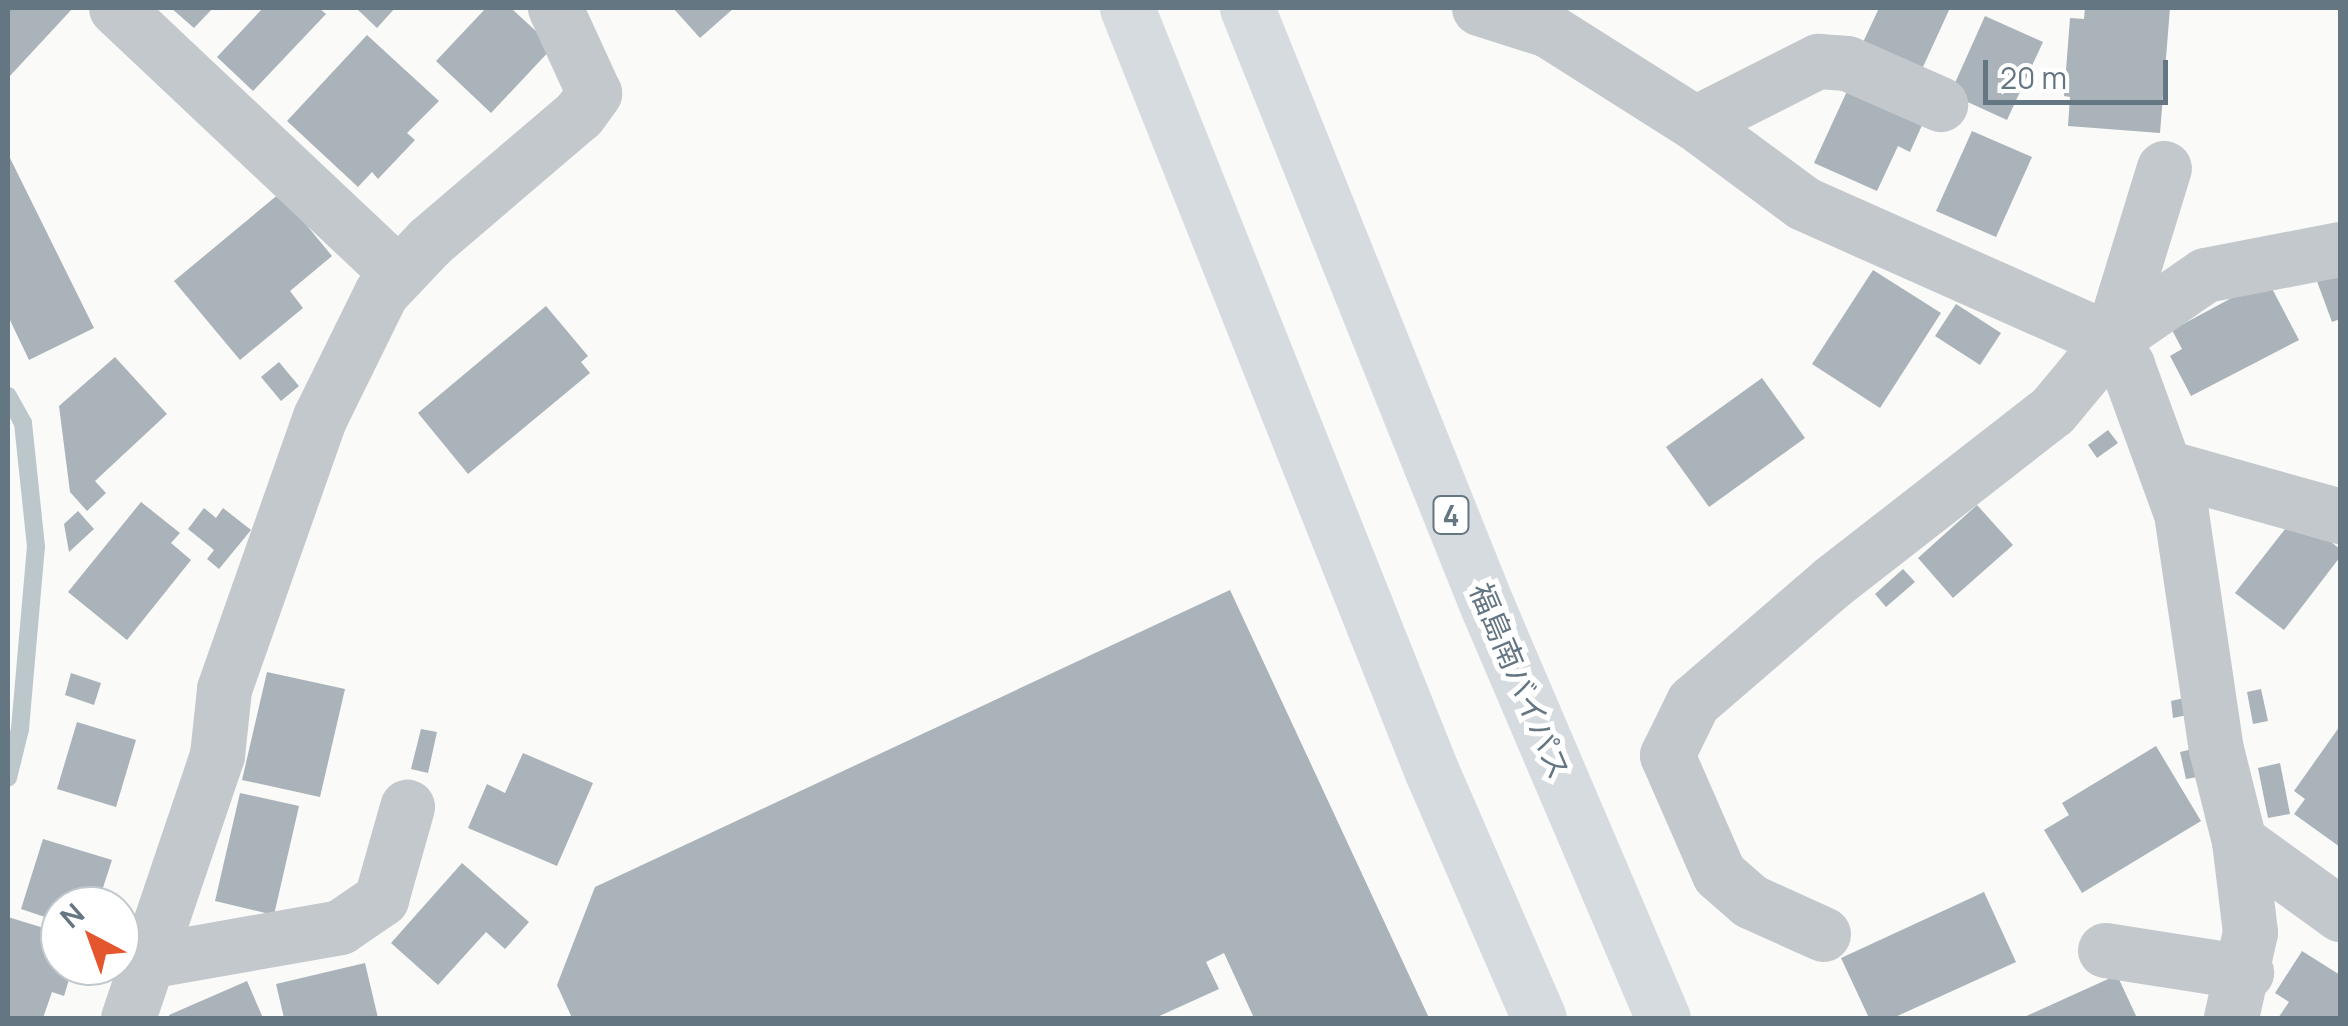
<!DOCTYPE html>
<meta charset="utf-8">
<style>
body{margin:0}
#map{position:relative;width:2348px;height:1026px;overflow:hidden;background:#fafaf8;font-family:Manrope,"Noto Sans JP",sans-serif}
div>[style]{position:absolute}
.stream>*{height:18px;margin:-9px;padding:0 9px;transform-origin:9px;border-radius:9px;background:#bbc7cb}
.building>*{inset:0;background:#aab3b9}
.minor>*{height:55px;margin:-27.5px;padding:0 27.5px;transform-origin:27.5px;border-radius:27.5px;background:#c3c8cc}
.highway>*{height:55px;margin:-27.5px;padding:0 27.5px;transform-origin:27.5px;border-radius:27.5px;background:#d6dbdf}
span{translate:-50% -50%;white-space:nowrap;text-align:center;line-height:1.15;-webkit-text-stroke:10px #fff;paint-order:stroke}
.shield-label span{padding:2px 8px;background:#fff;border:2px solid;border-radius:8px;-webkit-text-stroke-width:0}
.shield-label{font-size:28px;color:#657683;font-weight:700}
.street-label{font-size:30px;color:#657683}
.frame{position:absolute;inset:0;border:10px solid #657683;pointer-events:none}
.north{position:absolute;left:40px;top:886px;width:100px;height:100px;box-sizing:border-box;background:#fff;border:2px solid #c1c8cd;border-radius:50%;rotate:319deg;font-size:28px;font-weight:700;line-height:40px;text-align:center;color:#657683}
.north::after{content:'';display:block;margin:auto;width:35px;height:45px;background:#e4572e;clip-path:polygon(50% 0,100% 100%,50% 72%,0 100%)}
.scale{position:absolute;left:1983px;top:60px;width:185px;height:45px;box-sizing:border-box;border:5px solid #657683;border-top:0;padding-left:12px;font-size:30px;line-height:35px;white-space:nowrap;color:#657683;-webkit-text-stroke:8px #fff;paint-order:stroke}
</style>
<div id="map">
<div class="stream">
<i style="left:8px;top:396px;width:31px;rotate:61deg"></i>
<i style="left:23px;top:423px;width:124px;rotate:84deg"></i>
<i style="left:36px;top:546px;width:184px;rotate:95deg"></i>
<i style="left:20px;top:729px;width:50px;rotate:103.8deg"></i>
</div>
<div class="building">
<i style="clip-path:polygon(8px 8px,73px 8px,8px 78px)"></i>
<i style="clip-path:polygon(171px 8px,213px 8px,194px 28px)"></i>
<i style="clip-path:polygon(263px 8px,319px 8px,326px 14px,253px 91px,217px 57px)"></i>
<i style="clip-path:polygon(356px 8px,395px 8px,377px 28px)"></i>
<i style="clip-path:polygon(486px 8px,511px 8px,553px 47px,491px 113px,436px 61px)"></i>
<i style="clip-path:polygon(673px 8px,734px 8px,700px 38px)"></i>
<i style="clip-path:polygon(1879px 8px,1950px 8px,1917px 80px,1858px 53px)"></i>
<i style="clip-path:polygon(2085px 8px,2170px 8px,2160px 133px,2068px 126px,2070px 97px,2064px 96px,2070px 18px,2084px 19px)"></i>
<i style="clip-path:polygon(1985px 16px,2043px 42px,2007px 120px,1950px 94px)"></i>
<i style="clip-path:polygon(367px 35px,439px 101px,407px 133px,415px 140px,378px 179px,372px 172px,358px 187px,287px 121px)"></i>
<i style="clip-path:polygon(1853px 78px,1928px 112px,1910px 152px,1898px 146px,1877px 191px,1814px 163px)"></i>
<i style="clip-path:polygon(1972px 131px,2032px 157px,1996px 237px,1936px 211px)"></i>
<i style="clip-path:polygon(8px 154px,94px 328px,29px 360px,8px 316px)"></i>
<i style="clip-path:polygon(280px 193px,332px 256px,290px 291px,303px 308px,240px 360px,174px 281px)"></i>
<i style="clip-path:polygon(2340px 269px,2340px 319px,2332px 322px,2314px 273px)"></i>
<i style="clip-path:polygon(1873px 270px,1941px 313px,1880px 408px,1812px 364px)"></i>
<i style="clip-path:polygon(2267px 279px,2299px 340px,2191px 396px,2170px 356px,2182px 349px,2172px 330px)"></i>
<i style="clip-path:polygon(1956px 304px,2001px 333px,1980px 365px,1935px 336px)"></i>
<i style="clip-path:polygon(546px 306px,588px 356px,581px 362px,590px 373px,468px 474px,418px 413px)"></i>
<i style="clip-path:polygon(115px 357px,167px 414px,95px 481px,106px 493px,87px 511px,70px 492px,59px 406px)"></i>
<i style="clip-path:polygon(279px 362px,299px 386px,281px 401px,261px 377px)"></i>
<i style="clip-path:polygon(1762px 378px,1805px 438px,1709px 507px,1666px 447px)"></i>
<i style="clip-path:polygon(2108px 430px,2118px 443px,2097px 458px,2088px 445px)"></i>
<i style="clip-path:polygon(141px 502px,180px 533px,171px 543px,191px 560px,127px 640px,68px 592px)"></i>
<i style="clip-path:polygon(1977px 505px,2013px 545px,1953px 598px,1918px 558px)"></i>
<i style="clip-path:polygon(204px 508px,216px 518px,223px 508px,251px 530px,219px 569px,207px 559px,214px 550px,188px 529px)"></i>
<i style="clip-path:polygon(78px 511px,94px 529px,69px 552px,64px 524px)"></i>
<i style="clip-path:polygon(2296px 515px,2340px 549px,2340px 557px,2284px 630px,2235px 593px)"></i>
<i style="clip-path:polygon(1903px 569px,1915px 582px,1886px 607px,1875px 594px)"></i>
<i style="clip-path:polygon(1230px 590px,1429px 1018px,1254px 1018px,1224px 953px,1206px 962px,1219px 989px,1155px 1018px,572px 1018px,557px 985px,595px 887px)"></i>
<i style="clip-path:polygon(267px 672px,345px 689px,320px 797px,242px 780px)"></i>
<i style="clip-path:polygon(71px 673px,101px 683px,94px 705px,65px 695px)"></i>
<i style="clip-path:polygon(2261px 689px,2268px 721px,2253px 724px,2247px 692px)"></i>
<i style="clip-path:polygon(2189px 697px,2192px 714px,2173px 718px,2171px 701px)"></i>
<i style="clip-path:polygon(77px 722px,136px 740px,116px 807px,57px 789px)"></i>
<i style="clip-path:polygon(2340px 726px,2340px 847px,2294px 814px,2305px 799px,2294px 791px)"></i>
<i style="clip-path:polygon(421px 729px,437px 732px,428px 773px,411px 769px)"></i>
<i style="clip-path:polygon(2156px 746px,2201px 821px,2082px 893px,2044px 830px,2069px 815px,2062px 803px)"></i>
<i style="clip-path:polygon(2197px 748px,2203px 776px,2186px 779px,2180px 752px)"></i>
<i style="clip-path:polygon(523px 753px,593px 783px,557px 866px,468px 828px,487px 784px,505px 793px)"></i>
<i style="clip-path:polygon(2280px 763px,2290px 814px,2268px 818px,2258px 768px)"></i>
<i style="clip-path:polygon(240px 793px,299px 806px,274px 915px,215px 901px)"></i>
<i style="clip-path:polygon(43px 839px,112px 860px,97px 906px,60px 906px,60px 922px,21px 909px)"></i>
<i style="clip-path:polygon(462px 863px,529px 922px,505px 949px,486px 932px,438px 985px,391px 943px)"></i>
<i style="clip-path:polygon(1984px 892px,2016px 962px,1893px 1018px,1869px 1018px,1841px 958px)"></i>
<i style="clip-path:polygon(8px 917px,60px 933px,60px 966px,73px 966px,64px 996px,52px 992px,43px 1018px,8px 1018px)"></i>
<i style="clip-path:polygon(2302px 951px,2340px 975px,2340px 1018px,2278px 1018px,2289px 1002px,2275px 993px)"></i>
<i style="clip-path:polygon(365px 963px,378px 1018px,284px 1018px,276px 984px)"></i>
<i style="clip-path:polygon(2117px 975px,2137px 1018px,2022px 1018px)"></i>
<i style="clip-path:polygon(247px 981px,263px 1018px,170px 1018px,169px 1015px)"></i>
</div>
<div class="minor">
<i style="left:116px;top:8px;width:388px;rotate:43.3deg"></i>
<i style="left:1479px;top:8px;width:72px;rotate:17.7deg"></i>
<i style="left:1548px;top:30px;width:174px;rotate:32.3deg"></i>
<i style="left:1695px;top:123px;width:134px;rotate:36.5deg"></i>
<i style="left:1803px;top:203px;width:337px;rotate:24deg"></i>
<i style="left:2111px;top:340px;width:30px;rotate:57deg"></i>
<i style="left:2127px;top:365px;width:158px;rotate:70deg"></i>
<i style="left:2181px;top:513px;width:239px;rotate:81.6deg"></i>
<i style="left:2216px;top:749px;width:95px;rotate:76deg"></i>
<i style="left:2239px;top:841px;width:92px;rotate:83.1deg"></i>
<i style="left:2250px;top:932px;width:88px;rotate:102.5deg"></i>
<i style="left:1695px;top:123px;width:138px;rotate:-26.8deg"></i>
<i style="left:1818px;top:61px;width:29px;rotate:4deg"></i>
<i style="left:1847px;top:63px;width:102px;rotate:23.8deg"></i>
<i style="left:2111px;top:340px;width:114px;rotate:-34.7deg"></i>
<i style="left:2205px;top:275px;width:137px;rotate:-10.9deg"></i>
<i style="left:2169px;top:468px;width:178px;rotate:15.7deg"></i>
<i style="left:2239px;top:841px;width:125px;rotate:35.9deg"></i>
<i style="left:1823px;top:934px;width:80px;rotate:-155.7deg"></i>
<i style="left:1750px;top:901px;width:41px;rotate:-138.9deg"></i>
<i style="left:1719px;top:874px;width:130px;rotate:-113.6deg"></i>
<i style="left:1667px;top:755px;width:59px;rotate:-63.9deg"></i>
<i style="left:1693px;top:702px;width:184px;rotate:-40.8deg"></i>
<i style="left:1832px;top:582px;width:279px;rotate:-37.9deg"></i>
<i style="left:2052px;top:411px;width:92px;rotate:-50.3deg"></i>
<i style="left:2111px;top:340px;width:180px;rotate:-72.9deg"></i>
<i style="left:2105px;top:950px;width:143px;rotate:8.9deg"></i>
<i style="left:148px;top:961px;width:195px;rotate:-10deg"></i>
<i style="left:340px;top:927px;width:50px;rotate:-34.3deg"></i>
<i style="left:381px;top:899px;width:96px;rotate:-74.2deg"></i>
<i style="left:128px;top:1018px;width:278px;rotate:-71.3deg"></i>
<i style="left:217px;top:755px;width:66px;rotate:-83.9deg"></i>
<i style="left:224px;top:689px;width:288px;rotate:-70.6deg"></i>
<i style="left:320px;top:417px;width:138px;rotate:-63.8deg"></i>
<i style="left:381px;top:293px;width:70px;rotate:-46.7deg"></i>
<i style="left:429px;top:242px;width:197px;rotate:-40.5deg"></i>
<i style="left:579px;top:114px;width:26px;rotate:-54deg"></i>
<i style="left:594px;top:93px;width:94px;rotate:-114.6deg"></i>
</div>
<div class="highway">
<i style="left:1127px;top:8px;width:823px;rotate:68.24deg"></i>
<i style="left:1432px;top:772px;width:268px;rotate:66.5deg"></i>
<i style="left:1247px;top:8px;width:647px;rotate:68.12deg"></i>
<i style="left:1488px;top:608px;width:446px;rotate:66.9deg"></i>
</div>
<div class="shield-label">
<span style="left:1451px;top:515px">4</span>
</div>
<div class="street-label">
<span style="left:1520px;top:681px;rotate:67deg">福島南バイパス</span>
</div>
<div class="frame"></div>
<div class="north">N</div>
<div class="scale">20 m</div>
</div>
